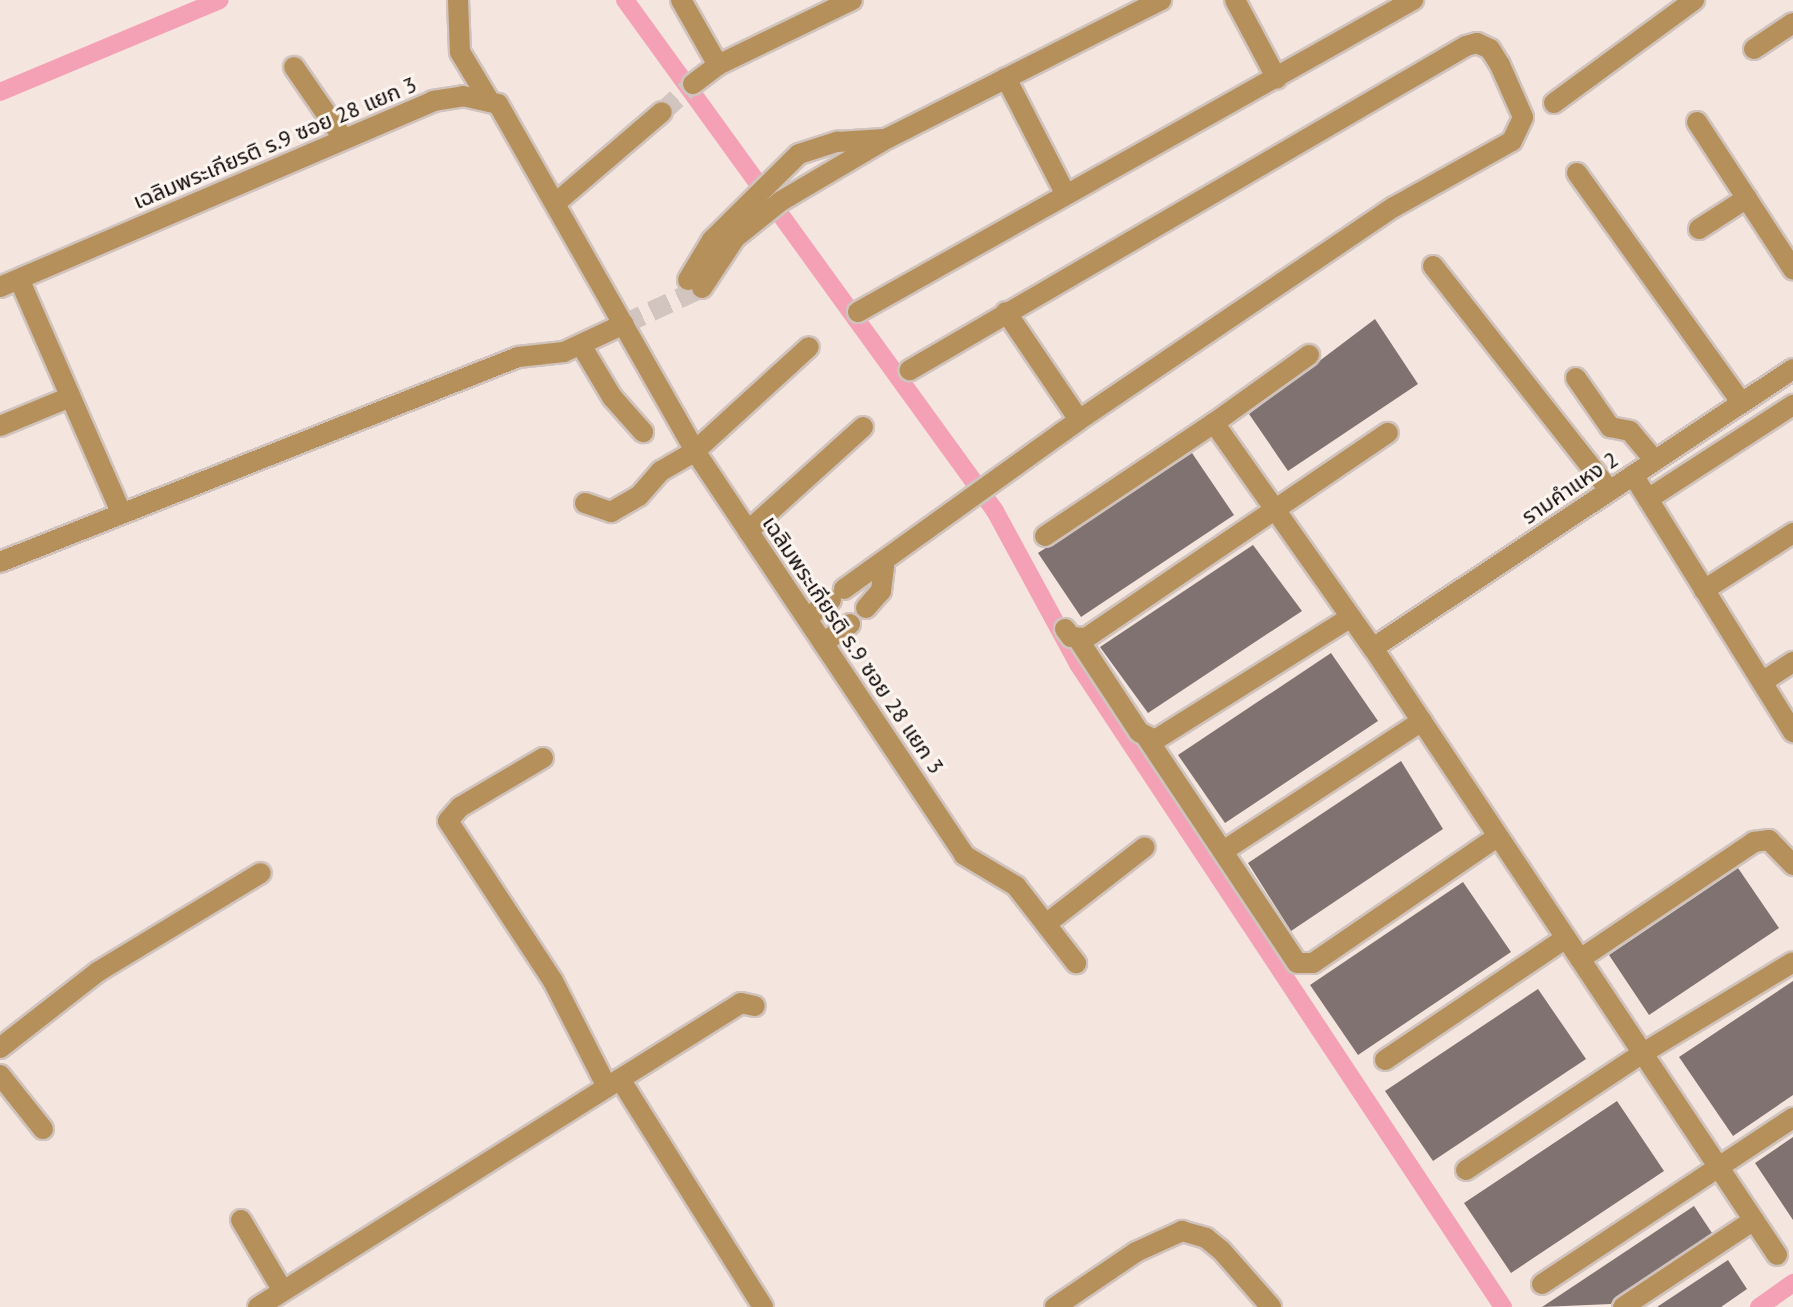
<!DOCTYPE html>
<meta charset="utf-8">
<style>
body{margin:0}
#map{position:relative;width:1793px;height:1307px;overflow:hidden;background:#f4e6df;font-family:"PT Sans","Noto Sans Thai",sans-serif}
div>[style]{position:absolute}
.canal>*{height:18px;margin:-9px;padding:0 9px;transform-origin:9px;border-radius:9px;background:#f4a1b5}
.building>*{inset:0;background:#807270}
.minor-tunnel>*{height:20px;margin-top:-10px;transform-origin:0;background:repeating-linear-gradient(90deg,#d2c5bf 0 20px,transparent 0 30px)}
.roads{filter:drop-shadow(2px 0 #d0c3bd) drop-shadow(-2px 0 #d0c3bd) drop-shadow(0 2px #d0c3bd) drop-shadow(0 -2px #d0c3bd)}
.minor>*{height:20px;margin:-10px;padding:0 10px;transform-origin:10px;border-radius:10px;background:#b6905b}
span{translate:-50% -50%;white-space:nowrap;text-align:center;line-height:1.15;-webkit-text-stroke:6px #fdf5f0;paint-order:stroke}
.street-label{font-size:22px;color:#100b09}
</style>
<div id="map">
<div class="canal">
<i style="left:625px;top:0;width:631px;rotate:54.09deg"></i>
<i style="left:995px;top:511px;width:174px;rotate:61.5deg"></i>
<i style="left:1078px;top:664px;width:771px;rotate:56.54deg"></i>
<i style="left:0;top:92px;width:238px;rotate:-22.7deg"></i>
<i style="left:1759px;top:1307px;width:42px;rotate:-35.2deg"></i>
</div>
<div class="building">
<i style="clip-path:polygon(1375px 319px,1418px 384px,1288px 471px,1249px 414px)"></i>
<i style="clip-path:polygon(1192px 453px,1234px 515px,1081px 617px,1038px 553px)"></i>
<i style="clip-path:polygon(1253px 545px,1302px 611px,1148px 713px,1100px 647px)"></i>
<i style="clip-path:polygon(1331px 653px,1378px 721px,1225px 823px,1178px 755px)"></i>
<i style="clip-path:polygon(1401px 761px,1443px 829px,1291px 931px,1248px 863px)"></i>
<i style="clip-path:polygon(1738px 868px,1779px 928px,1649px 1015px,1609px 955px)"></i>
<i style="clip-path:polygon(1463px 882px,1511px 952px,1358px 1055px,1310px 985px)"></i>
<i style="clip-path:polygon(1793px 981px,1793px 1095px,1733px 1136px,1679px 1057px)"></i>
<i style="clip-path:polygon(1538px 989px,1586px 1059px,1433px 1161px,1385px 1091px)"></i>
<i style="clip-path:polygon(1617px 1101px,1664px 1171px,1511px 1273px,1464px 1203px)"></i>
<i style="clip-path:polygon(1793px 1137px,1793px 1220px,1755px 1163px)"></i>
<i style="clip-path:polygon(1694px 1206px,1712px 1233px,1611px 1304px,1542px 1307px)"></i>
<i style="clip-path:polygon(1728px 1260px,1747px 1289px,1721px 1307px,1657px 1307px)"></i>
</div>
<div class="minor-tunnel">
<i style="left:662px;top:112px;width:42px;rotate:-42.1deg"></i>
<i style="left:624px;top:324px;width:86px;rotate:-24.8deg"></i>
</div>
<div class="roads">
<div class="minor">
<i style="left:458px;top:0;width:52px;rotate:87.8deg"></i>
<i style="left:460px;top:52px;width:58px;rotate:59deg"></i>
<i style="left:681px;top:0;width:75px;rotate:60.4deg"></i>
<i style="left:1235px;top:0;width:89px;rotate:62deg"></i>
<i style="left:1754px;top:49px;width:47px;rotate:-33.7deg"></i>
<i style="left:294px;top:67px;width:86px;rotate:55.4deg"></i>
<i style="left:1006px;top:78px;width:129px;rotate:62.8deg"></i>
<i style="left:693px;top:84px;width:31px;rotate:-37deg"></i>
<i style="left:718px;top:65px;width:149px;rotate:-25.9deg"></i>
<i style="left:1554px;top:103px;width:174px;rotate:-36.3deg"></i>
<i style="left:1697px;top:122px;width:176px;rotate:56.9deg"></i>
<i style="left:1577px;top:173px;width:282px;rotate:54.4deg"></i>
<i style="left:557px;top:202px;width:138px;rotate:-40.6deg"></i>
<i style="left:1699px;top:229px;width:57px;rotate:-32.9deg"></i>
<i style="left:1433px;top:266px;width:286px;rotate:51.8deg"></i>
<i style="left:688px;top:280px;width:47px;rotate:-59deg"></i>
<i style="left:712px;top:240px;width:122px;rotate:-44.7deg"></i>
<i style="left:799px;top:154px;width:40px;rotate:-18deg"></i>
<i style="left:837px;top:142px;width:47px;rotate:-3.7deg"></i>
<i style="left:20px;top:281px;width:252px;rotate:66.4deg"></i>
<i style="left:0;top:287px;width:471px;rotate:-23.2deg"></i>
<i style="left:433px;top:101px;width:30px;rotate:-9deg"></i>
<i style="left:463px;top:96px;width:36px;rotate:13deg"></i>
<i style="left:498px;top:104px;width:399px;rotate:60.4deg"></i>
<i style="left:695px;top:451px;width:485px;rotate:56.3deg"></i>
<i style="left:964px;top:855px;width:61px;rotate:30.8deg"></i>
<i style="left:1016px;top:886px;width:98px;rotate:52.1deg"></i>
<i style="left:702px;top:288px;width:60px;rotate:-56.6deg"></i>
<i style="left:735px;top:238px;width:59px;rotate:-38.8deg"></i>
<i style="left:781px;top:201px;width:124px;rotate:-30.5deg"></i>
<i style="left:888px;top:138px;width:306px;rotate:-26.8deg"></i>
<i style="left:858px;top:312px;width:637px;rotate:-29.34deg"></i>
<i style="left:1006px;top:312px;width:130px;rotate:55.9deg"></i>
<i style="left:581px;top:345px;width:61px;rotate:59.2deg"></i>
<i style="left:612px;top:397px;width:47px;rotate:48.5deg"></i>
<i style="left:1576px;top:378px;width:60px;rotate:55.2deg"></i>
<i style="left:1610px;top:427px;width:20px;rotate:11deg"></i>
<i style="left:1630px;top:431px;width:38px;rotate:50deg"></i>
<i style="left:1214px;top:423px;width:117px;rotate:-35.6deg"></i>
<i style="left:0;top:426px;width:76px;rotate:-22.5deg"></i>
<i style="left:1633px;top:475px;width:303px;rotate:58.1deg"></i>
<i style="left:1648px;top:499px;width:173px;rotate:-33deg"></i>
<i style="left:585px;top:503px;width:28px;rotate:19deg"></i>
<i style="left:611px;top:512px;width:32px;rotate:-30deg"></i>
<i style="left:639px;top:496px;width:33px;rotate:-49deg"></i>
<i style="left:661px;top:471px;width:39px;rotate:-30deg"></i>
<i style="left:695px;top:451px;width:154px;rotate:-42.4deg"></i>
<i style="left:748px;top:531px;width:155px;rotate:-42.1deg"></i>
<i style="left:1045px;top:536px;width:203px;rotate:-33.8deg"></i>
<i style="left:1214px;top:423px;width:276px;rotate:54.8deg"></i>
<i style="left:1373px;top:648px;width:729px;rotate:56.35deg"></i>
<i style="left:0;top:562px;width:557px;rotate:-21.59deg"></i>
<i style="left:518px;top:357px;width:46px;rotate:-6.2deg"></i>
<i style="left:564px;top:352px;width:66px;rotate:-25deg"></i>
<i style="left:844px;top:589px;width:289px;rotate:-35.7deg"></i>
<i style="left:1079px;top:420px;width:380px;rotate:-34.1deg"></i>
<i style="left:1394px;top:207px;width:135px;rotate:-29.2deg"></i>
<i style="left:1512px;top:141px;width:26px;rotate:-65deg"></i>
<i style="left:1523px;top:117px;width:57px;rotate:-113.9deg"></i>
<i style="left:1500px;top:65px;width:19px;rotate:-122deg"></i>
<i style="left:1490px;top:49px;width:14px;rotate:-155deg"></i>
<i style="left:1477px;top:43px;width:11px;rotate:165deg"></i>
<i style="left:1466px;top:46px;width:644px;rotate:149.77deg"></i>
<i style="left:1704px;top:590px;width:106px;rotate:-32.6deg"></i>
<i style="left:866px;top:608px;width:23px;rotate:-49deg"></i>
<i style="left:881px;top:591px;width:26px;rotate:-83deg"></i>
<i style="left:807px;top:618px;width:30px;rotate:-37deg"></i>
<i style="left:1065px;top:629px;width:10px;rotate:53deg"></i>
<i style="left:1071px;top:637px;width:15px;rotate:4deg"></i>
<i style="left:1086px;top:638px;width:365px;rotate:-34.2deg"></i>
<i style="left:1078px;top:639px;width:111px;rotate:56.7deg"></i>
<i style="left:1139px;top:732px;width:18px;rotate:27deg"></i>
<i style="left:1155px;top:740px;width:231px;rotate:-32.1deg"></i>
<i style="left:823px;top:643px;width:33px;rotate:-35deg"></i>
<i style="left:1373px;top:648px;width:504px;rotate:-33.6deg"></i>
<i style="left:1762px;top:682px;width:37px;rotate:-33deg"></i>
<i style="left:1147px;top:738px;width:270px;rotate:56.3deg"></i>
<i style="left:1297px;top:963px;width:16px"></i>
<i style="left:1313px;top:963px;width:223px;rotate:-34.4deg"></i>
<i style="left:543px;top:758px;width:96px;rotate:149.4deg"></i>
<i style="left:460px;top:807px;width:18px;rotate:131deg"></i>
<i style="left:448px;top:821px;width:191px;rotate:56.7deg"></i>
<i style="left:553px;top:981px;width:119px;rotate:63deg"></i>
<i style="left:1231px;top:846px;width:228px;rotate:-33.2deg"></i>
<i style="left:1046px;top:924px;width:125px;rotate:-37.9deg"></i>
<i style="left:1580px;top:959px;width:210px;rotate:-33.9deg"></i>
<i style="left:1754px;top:842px;width:15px;rotate:-8deg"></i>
<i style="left:1769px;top:840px;width:35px;rotate:46deg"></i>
<i style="left:0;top:1048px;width:125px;rotate:-37.9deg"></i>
<i style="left:99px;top:971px;width:189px;rotate:-31.2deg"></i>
<i style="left:1385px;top:1060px;width:218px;rotate:-34deg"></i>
<i style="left:0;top:1075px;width:69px;rotate:51.5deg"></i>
<i style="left:620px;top:1079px;width:143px;rotate:-32.1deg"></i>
<i style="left:741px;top:1003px;width:14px;rotate:12deg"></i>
<i style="left:1466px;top:1170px;width:212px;rotate:-33.5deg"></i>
<i style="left:1643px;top:1053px;width:175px;rotate:-31.2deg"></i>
<i style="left:241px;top:1220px;width:82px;rotate:59.4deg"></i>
<i style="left:1542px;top:1284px;width:301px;rotate:-33.5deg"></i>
<i style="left:258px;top:1307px;width:428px;rotate:-32.2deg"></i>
<i style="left:620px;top:1079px;width:269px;rotate:57.9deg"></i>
<i style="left:1055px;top:1307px;width:98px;rotate:-34.2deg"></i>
<i style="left:1136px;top:1252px;width:51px;rotate:-24.5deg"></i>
<i style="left:1182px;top:1231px;width:25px;rotate:16deg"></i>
<i style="left:1206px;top:1238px;width:19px;rotate:39deg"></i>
<i style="left:1221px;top:1250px;width:76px;rotate:48.7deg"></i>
<i style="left:1623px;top:1307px;width:157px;rotate:-33.6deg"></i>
</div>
</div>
<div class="street-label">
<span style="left:275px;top:143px;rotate:-23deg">เฉลิมพระเกียรติ ร.9 ซอย 28 แยก 3</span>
<span style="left:1570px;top:488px;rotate:-34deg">รามคำแหง 2</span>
<span style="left:853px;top:645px;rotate:56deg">เฉลิมพระเกียรติ ร.9 ซอย 28 แยก 3</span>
</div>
</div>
